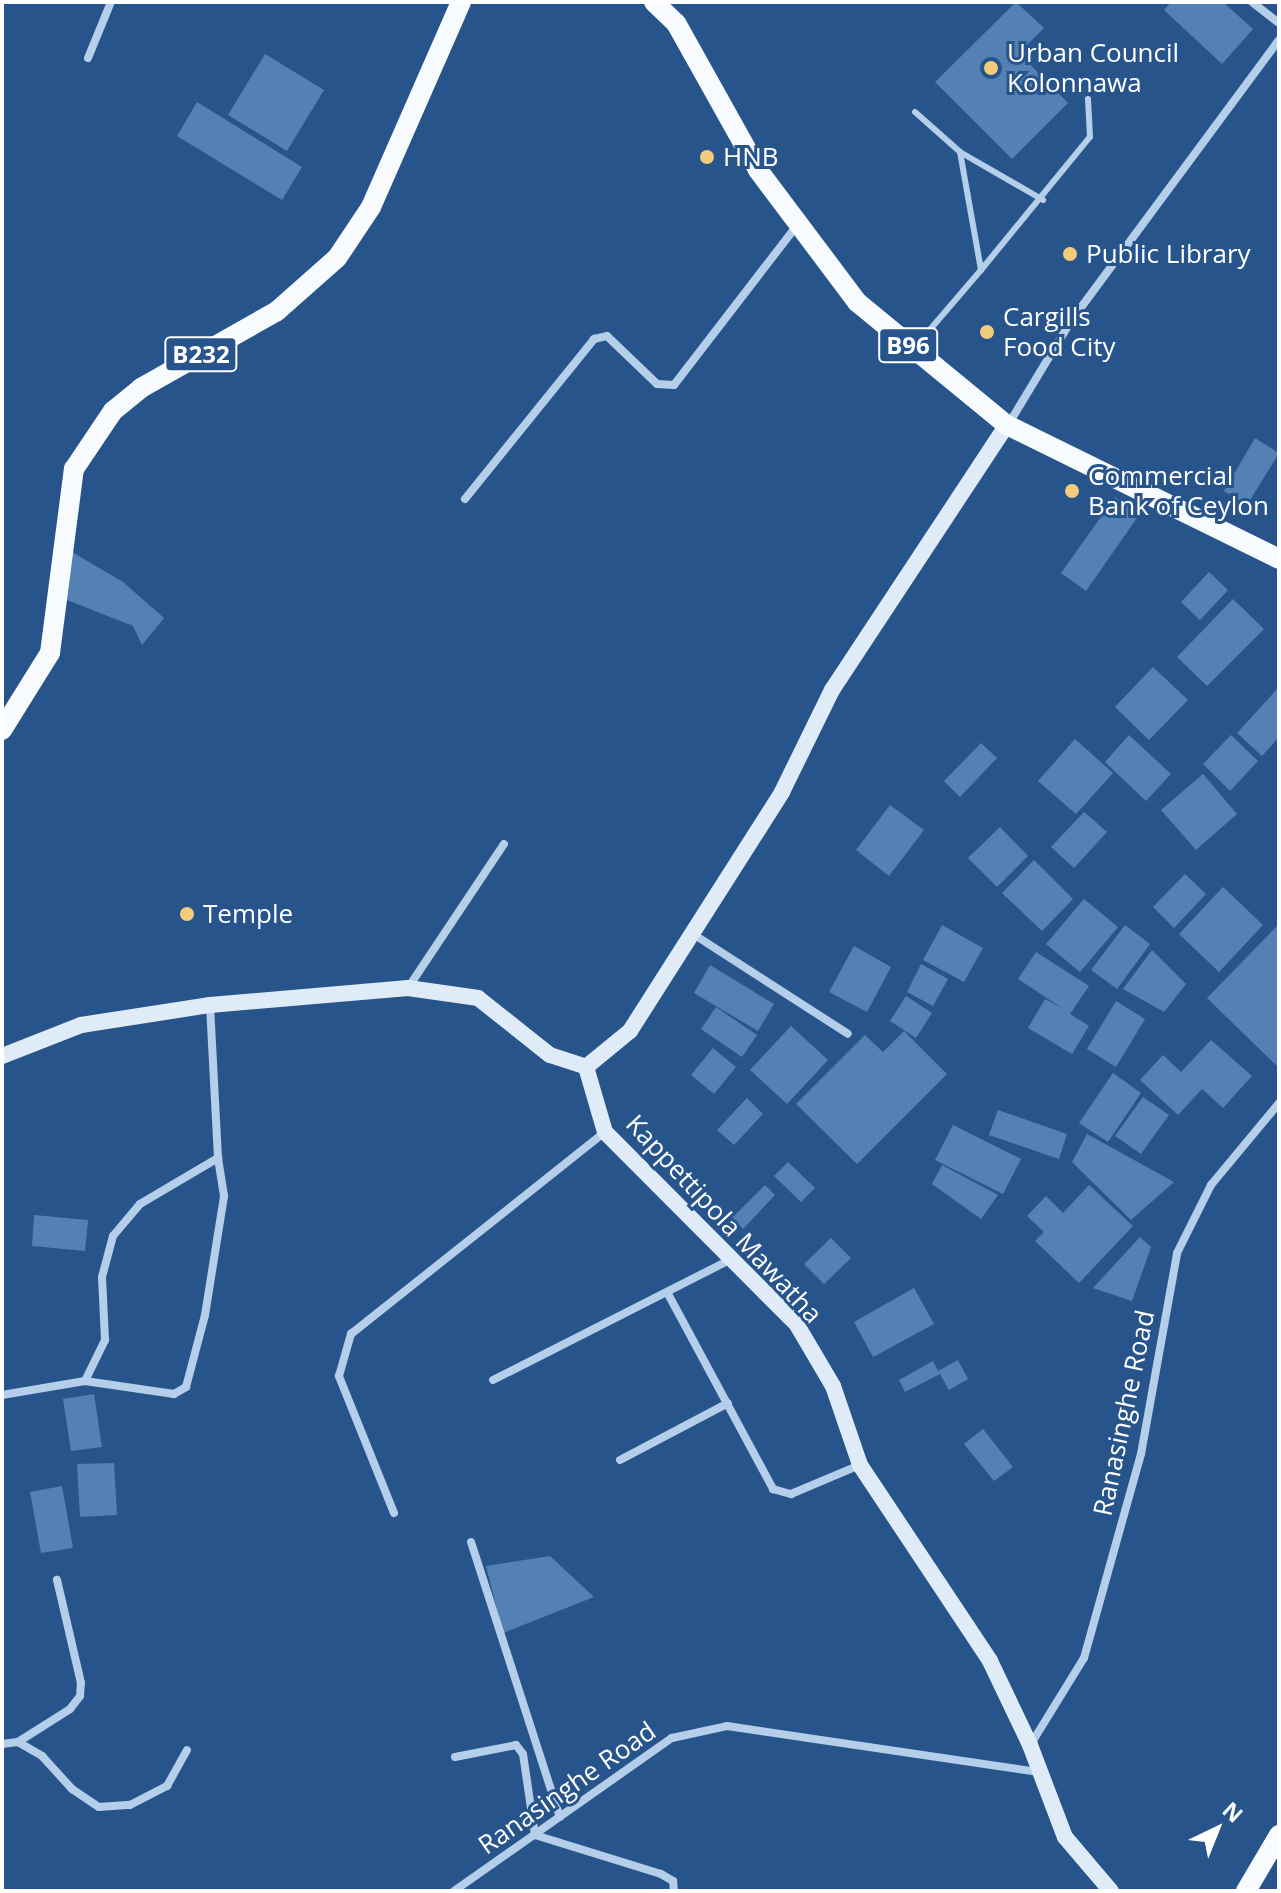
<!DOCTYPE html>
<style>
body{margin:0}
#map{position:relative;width:1281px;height:1893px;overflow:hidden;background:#27558b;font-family:"Open Sans",sans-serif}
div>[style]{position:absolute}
.building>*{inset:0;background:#5481b3}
.lane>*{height:6px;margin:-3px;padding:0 3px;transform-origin:3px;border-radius:3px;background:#b5ceea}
.street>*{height:8px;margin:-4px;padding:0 4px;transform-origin:4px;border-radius:4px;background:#b5ceea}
.secondary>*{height:16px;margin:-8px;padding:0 8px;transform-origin:8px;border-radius:8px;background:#e0ebf8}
.primary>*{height:20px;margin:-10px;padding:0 10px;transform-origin:10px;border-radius:10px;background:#f8fbfe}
.dots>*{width:22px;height:22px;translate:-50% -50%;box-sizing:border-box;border:4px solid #27558b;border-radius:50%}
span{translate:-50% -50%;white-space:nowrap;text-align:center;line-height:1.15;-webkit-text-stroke:6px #27558b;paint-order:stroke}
.shield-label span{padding:2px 6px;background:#27558b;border:2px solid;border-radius:6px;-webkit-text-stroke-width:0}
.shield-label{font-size:24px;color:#fff;font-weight:700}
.poi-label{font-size:26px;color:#fff}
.left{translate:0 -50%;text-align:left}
.street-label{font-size:26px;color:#fff}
.frame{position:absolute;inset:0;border:4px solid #fff;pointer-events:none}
.north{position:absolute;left:1177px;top:1789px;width:80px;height:80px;-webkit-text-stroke:6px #27558b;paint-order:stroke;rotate:43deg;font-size:22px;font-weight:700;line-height:32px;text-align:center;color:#fff}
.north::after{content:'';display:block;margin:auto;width:28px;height:36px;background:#fff;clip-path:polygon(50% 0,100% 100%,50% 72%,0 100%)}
</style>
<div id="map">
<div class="building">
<i style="clip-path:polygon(1016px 2px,1044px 28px,1019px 53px,1068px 103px,1012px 159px,935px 82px)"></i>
<i style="clip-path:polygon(1171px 2px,1223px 2px,1253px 29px,1222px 64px,1164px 10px)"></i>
<i style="clip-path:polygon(265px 54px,324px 90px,287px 151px,228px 115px)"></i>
<i style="clip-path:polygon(197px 102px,302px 167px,282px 200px,177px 136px)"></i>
<i style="clip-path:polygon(1255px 438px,1279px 453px,1247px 505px,1224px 491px)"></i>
<i style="clip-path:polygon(1115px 497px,1139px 515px,1086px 591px,1061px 573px)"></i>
<i style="clip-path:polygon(67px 549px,123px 582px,164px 618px,142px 645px,133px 626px,62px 598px)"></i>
<i style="clip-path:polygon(1209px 572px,1228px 590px,1200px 620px,1181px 602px)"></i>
<i style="clip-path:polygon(1233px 599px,1264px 629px,1207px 686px,1177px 657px)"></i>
<i style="clip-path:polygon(1153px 667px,1188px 700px,1149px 740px,1115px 707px)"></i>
<i style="clip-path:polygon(1279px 687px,1279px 737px,1262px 756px,1237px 733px)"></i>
<i style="clip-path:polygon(1129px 735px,1171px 774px,1146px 801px,1105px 762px)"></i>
<i style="clip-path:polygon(1231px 735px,1258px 761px,1230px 791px,1203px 764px)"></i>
<i style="clip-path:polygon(1075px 739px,1113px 773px,1076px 814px,1038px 781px)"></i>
<i style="clip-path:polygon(981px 743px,997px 758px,960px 797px,944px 781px)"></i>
<i style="clip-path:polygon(1203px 774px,1237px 814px,1196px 850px,1161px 810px)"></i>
<i style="clip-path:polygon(890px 805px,924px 830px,889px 876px,856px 850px)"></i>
<i style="clip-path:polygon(1084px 812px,1107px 832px,1074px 868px,1051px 847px)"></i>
<i style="clip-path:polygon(1000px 827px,1028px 856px,997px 887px,968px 858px)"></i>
<i style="clip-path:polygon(1034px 860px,1073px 899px,1042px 931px,1002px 893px)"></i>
<i style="clip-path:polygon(1185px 874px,1206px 894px,1174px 928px,1153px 907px)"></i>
<i style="clip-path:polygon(1223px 887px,1263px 925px,1219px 972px,1179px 934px)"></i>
<i style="clip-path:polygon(1084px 899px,1118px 927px,1080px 972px,1046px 944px)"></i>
<i style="clip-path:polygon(1279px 924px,1279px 1068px,1207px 998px)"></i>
<i style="clip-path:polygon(942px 925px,983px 948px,964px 982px,923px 960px)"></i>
<i style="clip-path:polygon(1125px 925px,1150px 944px,1117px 989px,1091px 970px)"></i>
<i style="clip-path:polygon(854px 946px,891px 967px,867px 1012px,829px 992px)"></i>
<i style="clip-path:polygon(1152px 950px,1186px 984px,1164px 1012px,1123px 989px)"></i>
<i style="clip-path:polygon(1036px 952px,1089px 986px,1070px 1014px,1089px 1026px,1072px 1054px,1028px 1028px,1045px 999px,1062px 1008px,1018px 979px)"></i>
<i style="clip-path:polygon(921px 964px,948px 979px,933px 1006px,907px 992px)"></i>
<i style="clip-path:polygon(710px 965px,774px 1004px,758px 1031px,694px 993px)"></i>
<i style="clip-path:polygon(906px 996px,932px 1013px,916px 1038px,890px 1021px)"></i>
<i style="clip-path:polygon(1116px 1001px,1145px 1019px,1116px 1067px,1087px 1049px)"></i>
<i style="clip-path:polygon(716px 1007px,757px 1035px,742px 1057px,701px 1029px)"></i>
<i style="clip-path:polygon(791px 1026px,828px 1060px,787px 1104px,750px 1070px)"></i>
<i style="clip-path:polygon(904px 1031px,947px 1074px,857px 1164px,796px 1104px,865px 1035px,883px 1052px)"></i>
<i style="clip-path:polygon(1211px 1040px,1252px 1076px,1223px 1108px,1202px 1089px,1178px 1115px,1140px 1080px,1163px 1055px,1181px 1072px)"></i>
<i style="clip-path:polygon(713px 1048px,736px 1067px,714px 1094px,691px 1075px)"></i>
<i style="clip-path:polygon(1113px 1073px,1141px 1093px,1108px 1142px,1079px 1123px)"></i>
<i style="clip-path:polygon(1143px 1097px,1169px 1115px,1141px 1154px,1115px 1136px)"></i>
<i style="clip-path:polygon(747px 1098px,763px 1114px,734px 1145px,717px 1130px)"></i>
<i style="clip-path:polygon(998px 1110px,1067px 1134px,1059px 1159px,989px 1135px)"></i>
<i style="clip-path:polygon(953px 1125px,1021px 1159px,1003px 1194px,935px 1160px)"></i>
<i style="clip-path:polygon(1087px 1134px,1174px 1182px,1131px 1220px,1072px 1162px)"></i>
<i style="clip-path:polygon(788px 1162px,815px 1188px,801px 1202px,774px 1176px)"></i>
<i style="clip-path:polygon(942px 1165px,998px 1195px,981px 1219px,932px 1184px)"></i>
<i style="clip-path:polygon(765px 1185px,775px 1195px,743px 1229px,732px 1218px)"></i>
<i style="clip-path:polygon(1089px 1185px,1133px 1226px,1079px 1283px,1035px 1241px,1044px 1232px,1027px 1216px,1046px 1196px,1063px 1213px)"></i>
<i style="clip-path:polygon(34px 1215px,88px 1220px,85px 1251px,32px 1246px)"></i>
<i style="clip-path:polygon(1140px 1237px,1151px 1247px,1132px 1301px,1093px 1288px)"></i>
<i style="clip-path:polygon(831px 1238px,851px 1258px,824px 1284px,804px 1264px)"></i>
<i style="clip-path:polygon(914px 1288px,934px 1324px,873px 1357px,854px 1322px)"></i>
<i style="clip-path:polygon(958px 1360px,968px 1379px,949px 1390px,940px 1374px,905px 1392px,899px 1380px,933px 1361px,938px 1371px)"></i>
<i style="clip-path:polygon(94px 1394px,102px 1447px,71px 1451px,63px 1399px)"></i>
<i style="clip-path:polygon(983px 1429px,1013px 1467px,994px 1481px,964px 1444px)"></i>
<i style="clip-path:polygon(114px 1463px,117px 1515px,80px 1517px,77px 1464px)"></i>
<i style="clip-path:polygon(62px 1486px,73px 1548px,41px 1553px,30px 1492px)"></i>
<i style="clip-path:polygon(550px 1556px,594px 1597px,503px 1633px,486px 1566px)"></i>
</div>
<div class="lane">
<i style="left:915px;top:112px;width:60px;rotate:41.6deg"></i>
<i style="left:960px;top:152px;width:120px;rotate:79.9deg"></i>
<i style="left:981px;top:270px;width:101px;rotate:130.6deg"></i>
<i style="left:960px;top:152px;width:96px;rotate:30deg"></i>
<i style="left:981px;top:270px;width:172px;rotate:-50.7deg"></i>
<i style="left:1090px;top:137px;width:38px;rotate:-93deg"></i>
</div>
<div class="street">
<i style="left:1252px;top:2px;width:34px;rotate:38deg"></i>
<i style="left:88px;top:58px;width:61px;rotate:-67.7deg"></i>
<i style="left:1008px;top:425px;width:122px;rotate:-58.8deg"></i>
<i style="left:1071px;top:321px;width:350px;rotate:-53.5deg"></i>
<i style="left:465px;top:499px;width:206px;rotate:-51.1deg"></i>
<i style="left:594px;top:339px;width:13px;rotate:-13deg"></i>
<i style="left:607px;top:336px;width:69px;rotate:43.8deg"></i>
<i style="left:657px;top:384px;width:17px;rotate:3deg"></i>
<i style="left:674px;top:385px;width:202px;rotate:-52.4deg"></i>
<i style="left:693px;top:934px;width:184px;rotate:32.8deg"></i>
<i style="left:408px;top:988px;width:173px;rotate:-56.3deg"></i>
<i style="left:667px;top:1292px;width:224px;rotate:61.7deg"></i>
<i style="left:773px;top:1489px;width:19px;rotate:16deg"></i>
<i style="left:791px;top:1494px;width:75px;rotate:-22.8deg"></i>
<i style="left:493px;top:1380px;width:267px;rotate:-26.9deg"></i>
<i style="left:85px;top:1381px;width:90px;rotate:8.3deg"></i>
<i style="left:174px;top:1394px;width:14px;rotate:-30deg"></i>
<i style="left:186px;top:1387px;width:74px;rotate:-75.2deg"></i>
<i style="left:205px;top:1315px;width:121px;rotate:-80.9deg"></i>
<i style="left:224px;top:1196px;width:38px;rotate:-99deg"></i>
<i style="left:2px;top:1395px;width:84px;rotate:-9.6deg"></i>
<i style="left:85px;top:1381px;width:46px;rotate:-64deg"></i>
<i style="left:105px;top:1340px;width:63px;rotate:-92.7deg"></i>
<i style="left:102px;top:1277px;width:42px;rotate:-75deg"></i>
<i style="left:113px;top:1236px;width:42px;rotate:-49.8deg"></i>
<i style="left:140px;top:1204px;width:91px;rotate:-30.5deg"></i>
<i style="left:218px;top:1158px;width:153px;rotate:-93deg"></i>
<i style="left:620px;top:1460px;width:122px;rotate:-27.8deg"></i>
<i style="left:394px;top:1513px;width:148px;rotate:-111.9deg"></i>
<i style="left:339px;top:1376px;width:44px;rotate:-74.1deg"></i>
<i style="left:351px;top:1334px;width:325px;rotate:-38.5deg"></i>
<i style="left:471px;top:1542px;width:289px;rotate:72.1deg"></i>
<i style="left:18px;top:1742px;width:62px;rotate:-32.4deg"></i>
<i style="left:70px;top:1709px;width:16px;rotate:-52deg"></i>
<i style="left:80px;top:1696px;width:13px;rotate:-86deg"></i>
<i style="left:81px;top:1683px;width:106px;rotate:-103.1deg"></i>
<i style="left:2px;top:1744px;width:16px;rotate:-7deg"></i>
<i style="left:18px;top:1742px;width:28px;rotate:30deg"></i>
<i style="left:42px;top:1756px;width:45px;rotate:47.7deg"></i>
<i style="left:72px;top:1789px;width:32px;rotate:34deg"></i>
<i style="left:99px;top:1807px;width:31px;rotate:-4deg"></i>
<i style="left:130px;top:1805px;width:42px;rotate:-27.2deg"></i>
<i style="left:167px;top:1786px;width:41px;rotate:-60.9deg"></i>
<i style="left:1031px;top:1744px;width:101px;rotate:-58.4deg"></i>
<i style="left:1084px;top:1658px;width:212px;rotate:-74.4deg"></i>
<i style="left:1141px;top:1454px;width:204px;rotate:-79.8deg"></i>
<i style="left:1177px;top:1253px;width:76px;rotate:-63.4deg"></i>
<i style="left:1211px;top:1185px;width:107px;rotate:-50.3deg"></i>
<i style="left:455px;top:1757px;width:62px;rotate:-11.1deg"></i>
<i style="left:516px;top:1745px;width:11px;rotate:52deg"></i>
<i style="left:523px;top:1754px;width:82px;rotate:81.6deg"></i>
<i style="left:535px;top:1835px;width:132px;rotate:17.2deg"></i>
<i style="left:661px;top:1874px;width:14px;rotate:30deg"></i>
<i style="left:673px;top:1881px;width:10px;rotate:84deg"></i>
<i style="left:454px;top:1891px;width:266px;rotate:-35.1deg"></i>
<i style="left:672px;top:1738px;width:56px;rotate:-12.3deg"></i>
<i style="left:727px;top:1726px;width:316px;rotate:8.4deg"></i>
</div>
<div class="secondary">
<i style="left:2px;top:1056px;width:85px;rotate:-21.4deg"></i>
<i style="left:81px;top:1025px;width:131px;rotate:-8.8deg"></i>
<i style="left:210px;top:1005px;width:199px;rotate:-4.9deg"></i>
<i style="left:408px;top:988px;width:71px;rotate:8.1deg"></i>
<i style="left:478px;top:998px;width:92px;rotate:38.4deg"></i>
<i style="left:550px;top:1055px;width:38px;rotate:18deg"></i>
<i style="left:586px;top:1067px;width:68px;rotate:73.7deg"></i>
<i style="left:605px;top:1132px;width:272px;rotate:45.1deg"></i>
<i style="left:797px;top:1325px;width:71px;rotate:59.5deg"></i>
<i style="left:833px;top:1386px;width:83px;rotate:71.1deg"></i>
<i style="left:860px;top:1465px;width:235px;rotate:56.4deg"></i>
<i style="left:990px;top:1661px;width:93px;rotate:64.5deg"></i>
<i style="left:1030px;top:1745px;width:98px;rotate:69.2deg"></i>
<i style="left:1065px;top:1837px;width:71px;rotate:49.6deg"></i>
<i style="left:586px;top:1067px;width:57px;rotate:-39.3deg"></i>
<i style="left:630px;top:1031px;width:283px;rotate:-57.5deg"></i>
<i style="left:782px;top:792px;width:114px;rotate:-63.9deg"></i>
<i style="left:832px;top:690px;width:318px;rotate:-56.6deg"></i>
</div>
<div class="primary">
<i style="left:654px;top:2px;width:30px;rotate:44deg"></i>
<i style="left:676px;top:23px;width:168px;rotate:60.8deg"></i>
<i style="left:758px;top:170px;width:165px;rotate:53.1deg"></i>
<i style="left:857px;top:302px;width:194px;rotate:39.4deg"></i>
<i style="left:1007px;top:425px;width:303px;rotate:26.2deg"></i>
<i style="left:2px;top:730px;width:91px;rotate:-58.1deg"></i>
<i style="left:50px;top:653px;width:186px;rotate:-82.6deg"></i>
<i style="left:74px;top:469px;width:70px;rotate:-56.1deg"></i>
<i style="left:113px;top:411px;width:36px;rotate:-39deg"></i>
<i style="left:141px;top:388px;width:156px;rotate:-29.5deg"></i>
<i style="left:277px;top:311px;width:80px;rotate:-41.5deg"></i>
<i style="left:337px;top:258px;width:61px;rotate:-56.3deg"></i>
<i style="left:371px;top:207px;width:224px;rotate:-66.3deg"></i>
<i style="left:1246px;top:1891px;width:65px;rotate:-59.5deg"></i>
</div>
<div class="dots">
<i style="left:991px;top:68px;background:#f2cc7b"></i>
<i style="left:707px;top:157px;background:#f2cc7b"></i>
<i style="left:1070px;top:254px;background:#f2cc7b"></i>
<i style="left:987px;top:332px;background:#f2cc7b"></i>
<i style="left:1072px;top:491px;background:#f2cc7b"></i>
<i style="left:187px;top:914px;background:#f2cc7b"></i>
</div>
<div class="shield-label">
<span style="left:908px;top:345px">B96</span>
<span style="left:201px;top:354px">B232</span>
</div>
<div class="poi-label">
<span class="left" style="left:1007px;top:68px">Urban Council<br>Kolonnawa</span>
<span class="left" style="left:723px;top:157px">HNB</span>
<span class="left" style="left:1086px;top:254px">Public Library</span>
<span class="left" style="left:1003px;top:332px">Cargills<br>Food City</span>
<span class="left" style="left:1088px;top:491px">Commercial<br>Bank of Ceylon</span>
<span class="left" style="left:203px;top:914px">Temple</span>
</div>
<div class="street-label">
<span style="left:724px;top:1219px;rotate:47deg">Kappettipola Mawatha</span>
<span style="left:1124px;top:1413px;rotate:-78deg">Ranasinghe Road</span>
<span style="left:567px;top:1788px;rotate:-35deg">Ranasinghe Road</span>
</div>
<div class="frame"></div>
<div class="north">N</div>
</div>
